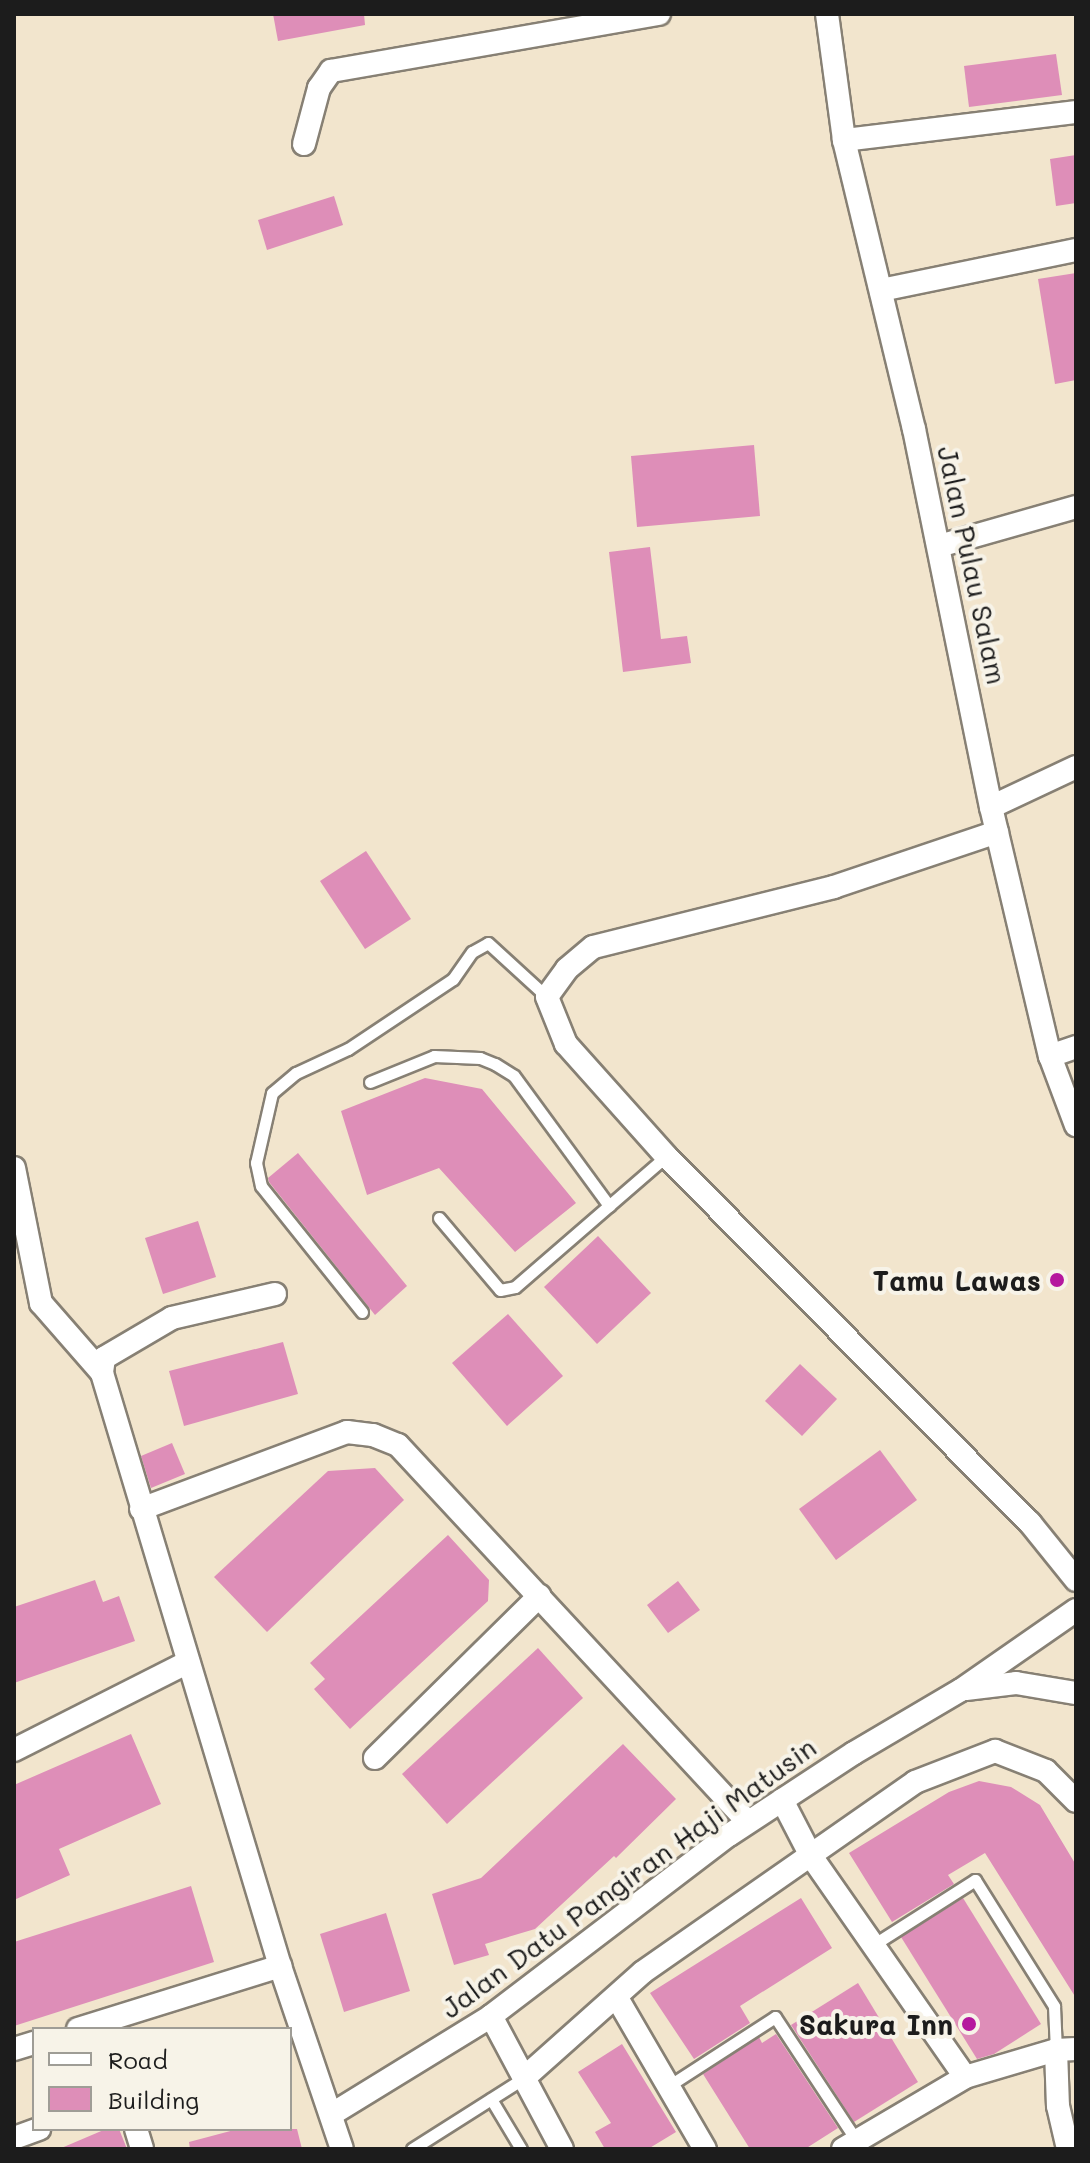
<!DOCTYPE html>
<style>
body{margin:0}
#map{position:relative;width:1090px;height:2163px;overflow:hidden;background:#f2e5cd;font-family:Mali,sans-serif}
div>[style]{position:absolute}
.building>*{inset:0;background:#de8eb8}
.roads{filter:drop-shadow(2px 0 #878074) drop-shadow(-2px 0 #878074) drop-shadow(0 2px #878074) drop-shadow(0 -2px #878074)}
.lane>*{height:11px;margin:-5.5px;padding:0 5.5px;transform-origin:5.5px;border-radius:5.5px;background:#fff}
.street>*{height:22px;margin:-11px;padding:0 11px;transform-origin:11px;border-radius:11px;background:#fff}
.dots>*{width:22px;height:22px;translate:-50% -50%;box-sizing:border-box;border:4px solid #f7f3e8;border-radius:50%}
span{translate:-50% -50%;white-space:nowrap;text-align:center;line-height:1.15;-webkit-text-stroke:8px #f7f3e8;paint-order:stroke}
.street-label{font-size:28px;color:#1c1c1c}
.poi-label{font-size:28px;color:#1c1c1c;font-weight:700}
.right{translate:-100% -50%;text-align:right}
.frame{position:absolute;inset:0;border:16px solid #1c1c1c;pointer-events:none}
.legend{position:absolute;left:32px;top:2027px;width:260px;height:104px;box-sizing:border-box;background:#f7f3e8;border:2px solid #9f9d96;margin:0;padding:10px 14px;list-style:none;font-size:24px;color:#1c1c1c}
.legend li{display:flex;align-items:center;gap:16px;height:40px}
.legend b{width:40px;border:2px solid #9f9d96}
</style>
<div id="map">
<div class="building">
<i style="clip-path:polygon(273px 14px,364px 14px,365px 25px,278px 41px)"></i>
<i style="clip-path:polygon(1056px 54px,1062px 95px,969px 107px,964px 66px)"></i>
<i style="clip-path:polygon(1076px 155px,1076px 203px,1056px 206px,1050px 159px)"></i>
<i style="clip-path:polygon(334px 196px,343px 225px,267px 250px,258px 220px)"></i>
<i style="clip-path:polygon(1076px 273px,1076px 380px,1055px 384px,1038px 279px)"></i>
<i style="clip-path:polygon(754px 445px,760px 516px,637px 527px,631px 456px)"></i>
<i style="clip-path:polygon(650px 547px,661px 639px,687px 636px,691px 663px,623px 672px,609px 552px)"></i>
<i style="clip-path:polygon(366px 851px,411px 919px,365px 949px,320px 881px)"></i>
<i style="clip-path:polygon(425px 1078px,482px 1089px,576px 1203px,515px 1252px,439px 1168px,367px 1195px,341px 1111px)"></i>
<i style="clip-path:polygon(298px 1153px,407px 1286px,375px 1315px,269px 1182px,268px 1178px)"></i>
<i style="clip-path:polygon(198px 1221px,216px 1277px,163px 1294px,145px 1238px)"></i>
<i style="clip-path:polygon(598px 1236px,651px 1293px,597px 1344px,544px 1287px)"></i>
<i style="clip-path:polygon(508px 1314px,563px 1376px,507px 1426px,452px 1363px)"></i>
<i style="clip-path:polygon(283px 1342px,298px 1394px,184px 1426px,169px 1371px)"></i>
<i style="clip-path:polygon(800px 1364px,837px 1399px,802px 1436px,765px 1401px)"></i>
<i style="clip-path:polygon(172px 1443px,185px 1474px,151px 1488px,141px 1456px)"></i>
<i style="clip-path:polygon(880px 1450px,917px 1500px,836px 1560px,799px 1509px)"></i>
<i style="clip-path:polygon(375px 1468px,404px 1500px,267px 1632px,214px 1577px,328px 1471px)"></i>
<i style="clip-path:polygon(448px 1535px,489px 1580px,488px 1601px,350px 1729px,314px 1689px,325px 1679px,310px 1663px)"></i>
<i style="clip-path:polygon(95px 1580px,103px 1602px,119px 1596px,135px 1641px,14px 1683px,14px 1607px)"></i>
<i style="clip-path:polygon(678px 1581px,700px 1610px,668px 1633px,647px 1605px)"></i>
<i style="clip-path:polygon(538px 1648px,583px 1698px,447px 1824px,402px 1774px)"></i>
<i style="clip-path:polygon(131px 1734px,161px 1804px,59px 1849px,70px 1875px,14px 1900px,14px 1785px)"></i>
<i style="clip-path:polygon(623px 1744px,676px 1799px,616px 1858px,614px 1856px,535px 1929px,485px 1944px,489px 1955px,454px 1965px,432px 1894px,481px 1878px)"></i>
<i style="clip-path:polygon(979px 1781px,1011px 1787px,1040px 1805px,1076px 1865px,1076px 1998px,985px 1853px,948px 1875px,954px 1884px,892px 1922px,849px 1853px,949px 1792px)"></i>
<i style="clip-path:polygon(191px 1886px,214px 1962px,14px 2026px,14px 1942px)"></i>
<i style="clip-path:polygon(801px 1898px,832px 1948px,740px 2006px,750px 2023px,694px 2059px,650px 1993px)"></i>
<i style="clip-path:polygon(963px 1898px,1041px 2024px,994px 2054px,977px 2059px,901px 1937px)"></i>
<i style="clip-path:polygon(386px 1913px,410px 1991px,344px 2012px,320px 1934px)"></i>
<i style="clip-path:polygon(858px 1983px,918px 2082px,854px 2122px,791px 2025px)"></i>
<i style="clip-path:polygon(776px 2034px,838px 2128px,805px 2149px,750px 2149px,703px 2074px,759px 2037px,762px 2043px)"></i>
<i style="clip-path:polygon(622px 2044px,676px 2132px,648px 2149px,605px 2149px,595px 2132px,611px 2123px,578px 2072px)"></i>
<i style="clip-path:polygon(106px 2129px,119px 2129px,127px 2149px,59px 2149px)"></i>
<i style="clip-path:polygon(238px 2129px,297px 2129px,302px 2149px,190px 2149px,189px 2142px)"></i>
</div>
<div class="roads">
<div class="lane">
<i style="left:370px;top:1082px;width:69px;rotate:-22.1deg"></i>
<i style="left:434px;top:1056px;width:46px;rotate:2.5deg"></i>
<i style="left:480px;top:1058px;width:16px;rotate:22deg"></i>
<i style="left:495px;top:1064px;width:22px;rotate:32deg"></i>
<i style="left:514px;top:1076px;width:161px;rotate:53.8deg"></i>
<i style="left:439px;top:1218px;width:94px;rotate:49.7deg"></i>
<i style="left:500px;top:1290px;width:15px;rotate:-11deg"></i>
<i style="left:515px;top:1287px;width:200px;rotate:-40.9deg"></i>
<i style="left:362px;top:1312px;width:161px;rotate:-128.7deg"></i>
<i style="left:261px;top:1186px;width:24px;rotate:-102deg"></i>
<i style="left:256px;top:1163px;width:72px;rotate:-77.1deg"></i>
<i style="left:272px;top:1093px;width:31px;rotate:-40deg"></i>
<i style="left:296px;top:1073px;width:57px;rotate:-24.8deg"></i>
<i style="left:348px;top:1049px;width:126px;rotate:-33.7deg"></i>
<i style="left:453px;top:979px;width:33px;rotate:-55deg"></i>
<i style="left:472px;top:952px;width:18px;rotate:-29deg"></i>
<i style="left:488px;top:943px;width:80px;rotate:42.5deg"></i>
<i style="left:873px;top:1945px;width:121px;rotate:-32.5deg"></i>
<i style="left:975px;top:1880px;width:149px;rotate:57.9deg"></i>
<i style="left:1054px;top:2006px;width:44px;rotate:87.4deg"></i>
<i style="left:670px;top:2085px;width:125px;rotate:-32.9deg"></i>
<i style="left:775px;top:2017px;width:147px;rotate:56.6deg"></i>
<i style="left:491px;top:2099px;width:58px;rotate:59deg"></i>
<i style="left:412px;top:2149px;width:133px;rotate:-32.4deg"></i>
</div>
<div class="street">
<i style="left:827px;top:14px;width:127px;rotate:82.3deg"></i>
<i style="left:844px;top:140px;width:297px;rotate:76.4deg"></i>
<i style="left:914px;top:429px;width:386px;rotate:78.5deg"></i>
<i style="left:991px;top:807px;width:256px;rotate:76.7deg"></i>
<i style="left:1050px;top:1056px;width:74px;rotate:69.4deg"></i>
<i style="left:844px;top:140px;width:234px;rotate:-6.9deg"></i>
<i style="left:304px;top:144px;width:58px;rotate:-75deg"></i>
<i style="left:319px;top:88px;width:21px;rotate:-55deg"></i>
<i style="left:331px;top:71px;width:333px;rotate:-9.9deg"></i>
<i style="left:881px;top:290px;width:199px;rotate:-11.6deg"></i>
<i style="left:939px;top:546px;width:142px;rotate:-15.9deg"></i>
<i style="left:991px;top:807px;width:94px;rotate:-25.2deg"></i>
<i style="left:997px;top:832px;width:172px;rotate:161.4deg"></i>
<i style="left:834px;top:887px;width:248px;rotate:166deg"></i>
<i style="left:593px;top:947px;width:34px;rotate:140deg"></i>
<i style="left:567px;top:969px;width:34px;rotate:126deg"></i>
<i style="left:547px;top:997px;width:51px;rotate:68deg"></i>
<i style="left:566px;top:1044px;width:150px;rotate:48.2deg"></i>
<i style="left:666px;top:1156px;width:517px;rotate:45.24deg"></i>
<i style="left:1030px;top:1523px;width:73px;rotate:51.1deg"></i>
<i style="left:1050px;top:1056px;width:28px;rotate:-19deg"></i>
<i style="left:14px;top:1168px;width:138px;rotate:78.7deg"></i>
<i style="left:41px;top:1303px;width:93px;rotate:48.9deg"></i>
<i style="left:275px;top:1294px;width:106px;rotate:166.9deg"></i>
<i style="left:172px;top:1318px;width:79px;rotate:149.5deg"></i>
<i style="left:104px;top:1358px;width:15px;rotate:98deg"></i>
<i style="left:102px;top:1373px;width:619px;rotate:73.29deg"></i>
<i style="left:280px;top:1966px;width:193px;rotate:71.3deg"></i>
<i style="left:141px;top:1509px;width:220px;rotate:-20.5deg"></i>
<i style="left:347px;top:1432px;width:26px;rotate:7deg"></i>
<i style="left:373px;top:1435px;width:27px;rotate:22deg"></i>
<i style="left:398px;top:1445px;width:514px;rotate:47.13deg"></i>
<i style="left:966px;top:1689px;width:50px;rotate:-6.8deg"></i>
<i style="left:1016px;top:1683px;width:61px;rotate:9.5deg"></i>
<i style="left:14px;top:1750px;width:195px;rotate:-26.8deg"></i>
<i style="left:375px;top:1758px;width:231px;rotate:-44.6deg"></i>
<i style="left:782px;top:1800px;width:63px;rotate:62.6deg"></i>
<i style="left:811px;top:1856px;width:269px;rotate:55.1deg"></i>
<i style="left:617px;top:1998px;width:175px;rotate:59.8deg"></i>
<i style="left:491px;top:2016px;width:151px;rotate:61.9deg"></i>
<i style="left:78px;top:2029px;width:212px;rotate:-17.3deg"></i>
<i style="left:14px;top:2049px;width:21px;rotate:-17deg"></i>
<i style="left:1056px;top:2050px;width:56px;rotate:88deg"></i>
<i style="left:1058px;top:2106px;width:44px;rotate:76.9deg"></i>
<i style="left:524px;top:2078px;width:159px;rotate:-41.7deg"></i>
<i style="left:643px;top:1972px;width:332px;rotate:-34.9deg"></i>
<i style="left:915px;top:1782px;width:86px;rotate:-21.2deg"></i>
<i style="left:995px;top:1751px;width:55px;rotate:21.4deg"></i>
<i style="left:1046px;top:1771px;width:42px;rotate:45deg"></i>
<i style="left:332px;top:2114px;width:187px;rotate:-31.6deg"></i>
<i style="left:491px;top:2016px;width:299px;rotate:-37.3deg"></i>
<i style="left:729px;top:1835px;width:149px;rotate:-33.3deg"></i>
<i style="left:854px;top:1753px;width:124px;rotate:-30.5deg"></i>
<i style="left:961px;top:1690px;width:140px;rotate:-34.8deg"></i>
<i style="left:136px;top:2129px;width:21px;rotate:73deg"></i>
<i style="left:14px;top:2138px;width:27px;rotate:-20deg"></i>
<i style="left:843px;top:2149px;width:142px;rotate:-30.5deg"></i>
<i style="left:965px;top:2077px;width:95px;rotate:-16.5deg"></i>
<i style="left:1056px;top:2050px;width:20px;rotate:-3deg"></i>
</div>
</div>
<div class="dots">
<i style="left:1057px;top:1280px;background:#b5179e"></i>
<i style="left:969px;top:2024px;background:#b5179e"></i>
</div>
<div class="street-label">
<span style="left:973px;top:565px;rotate:78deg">Jalan Pulau Salam</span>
<span style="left:628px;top:1877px;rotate:-36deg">Jalan Datu Pangiran Haji Matusin</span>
</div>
<div class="poi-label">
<span class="right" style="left:1041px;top:1280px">Tamu Lawas</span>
<span class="right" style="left:953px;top:2024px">Sakura Inn</span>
</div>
<div class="frame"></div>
<ul class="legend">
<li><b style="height:10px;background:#fff"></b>Road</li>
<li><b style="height:22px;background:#de8eb8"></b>Building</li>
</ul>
</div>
